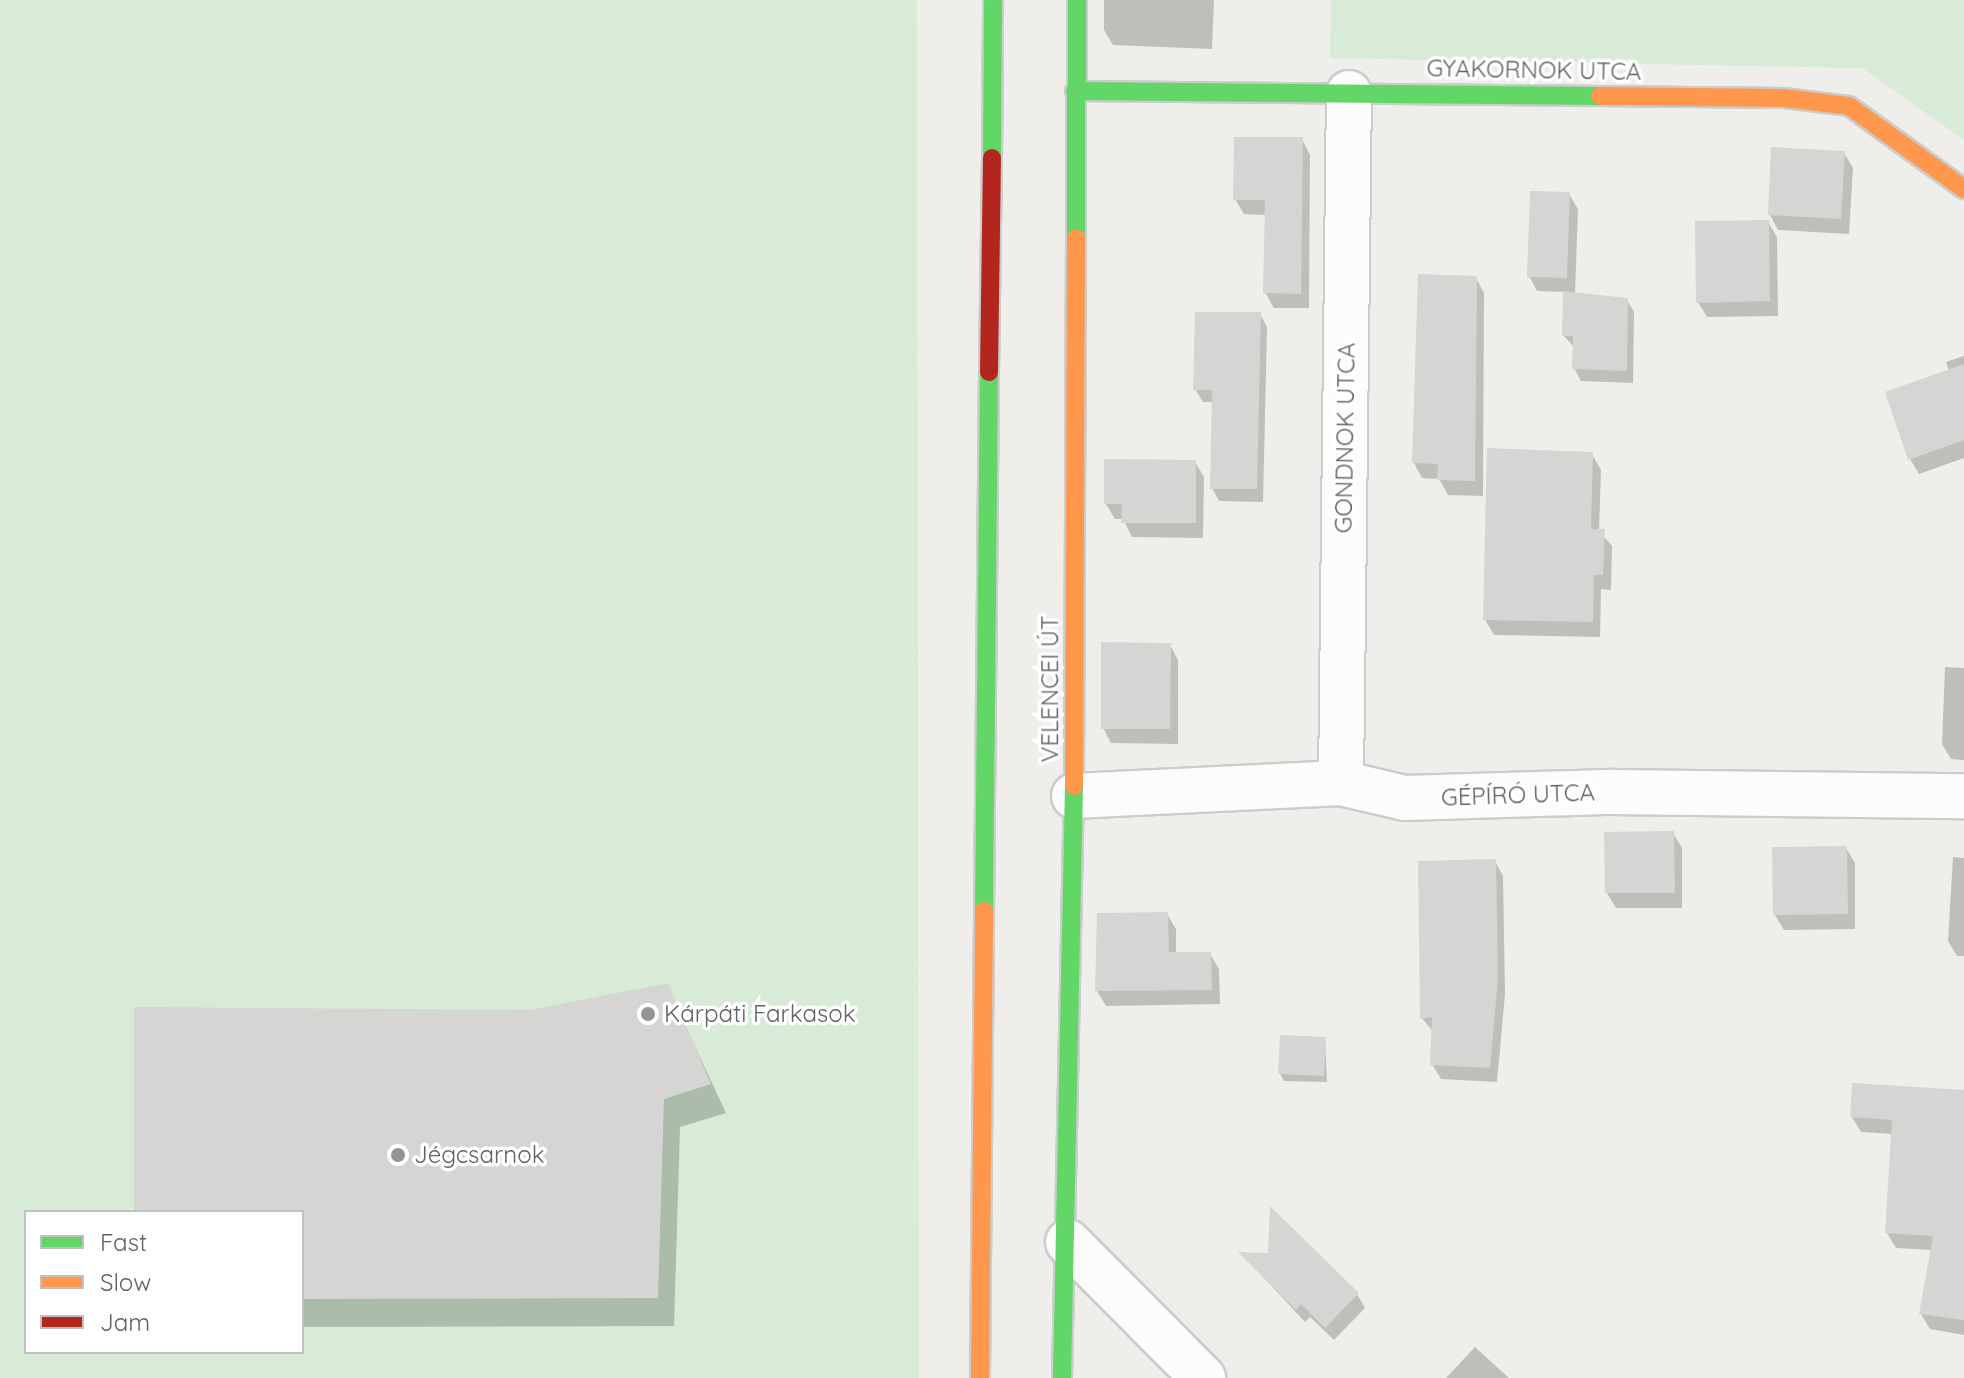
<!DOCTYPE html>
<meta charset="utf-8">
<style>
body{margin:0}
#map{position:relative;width:1964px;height:1378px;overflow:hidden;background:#efeeea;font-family:Quicksand,sans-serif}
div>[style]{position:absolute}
.green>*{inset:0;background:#d8ebd6}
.shadow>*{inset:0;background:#0003}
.building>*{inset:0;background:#d6d5d3}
.roads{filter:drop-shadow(2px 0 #cbcccc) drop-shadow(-2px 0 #cbcccc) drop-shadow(0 2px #cbcccc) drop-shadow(0 -2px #cbcccc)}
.street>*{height:44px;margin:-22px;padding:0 22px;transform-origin:22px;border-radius:22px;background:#fdfcfc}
.fast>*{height:18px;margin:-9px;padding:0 9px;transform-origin:9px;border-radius:9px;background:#63d668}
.slow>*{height:18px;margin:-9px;padding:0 9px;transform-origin:9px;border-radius:9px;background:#ff974d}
.jam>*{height:18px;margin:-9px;padding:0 9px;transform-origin:9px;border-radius:9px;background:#b3261e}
.dots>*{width:22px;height:22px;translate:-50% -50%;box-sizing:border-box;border:4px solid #fff;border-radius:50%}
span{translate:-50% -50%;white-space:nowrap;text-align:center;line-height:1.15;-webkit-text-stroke:7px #fff;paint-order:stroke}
.street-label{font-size:24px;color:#5f6368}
.poi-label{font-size:24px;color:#5f6368}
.left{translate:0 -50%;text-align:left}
.legend{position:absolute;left:24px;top:1210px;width:280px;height:144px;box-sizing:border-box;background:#fff;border:2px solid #bfc1c3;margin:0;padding:10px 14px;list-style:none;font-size:24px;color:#5f6368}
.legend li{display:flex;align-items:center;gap:16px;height:40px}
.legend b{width:40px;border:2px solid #bfc1c3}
</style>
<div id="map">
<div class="green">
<i style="clip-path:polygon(evenodd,0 0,917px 0,919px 1378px,0 1378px,0 0,26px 1212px,302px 1212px,302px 1352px,26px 1352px,26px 1212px)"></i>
<i style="clip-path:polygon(1331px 0,1964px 0,1964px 140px,1862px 68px,1330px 58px)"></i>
</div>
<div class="shadow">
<i style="clip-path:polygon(1104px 0,1214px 0,1212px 49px,1113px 45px,1104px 30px)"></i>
<i style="clip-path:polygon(1302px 139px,1310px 155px,1309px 308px,1274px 308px,1265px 292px,1267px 215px,1244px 214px,1235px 199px)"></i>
<i style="clip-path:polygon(1844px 153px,1853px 168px,1849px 234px,1778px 230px,1770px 215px)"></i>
<i style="clip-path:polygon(1569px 194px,1578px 209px,1575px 294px,1627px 300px,1634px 312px,1633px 383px,1581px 381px,1574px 368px,1575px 348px,1564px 336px,1565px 292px,1537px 291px,1529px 276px)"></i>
<i style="clip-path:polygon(1768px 222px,1777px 237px,1778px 316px,1707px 317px,1698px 302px)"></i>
<i style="clip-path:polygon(1476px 278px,1484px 293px,1483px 496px,1448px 495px,1439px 479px,1422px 478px,1414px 463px)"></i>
<i style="clip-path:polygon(1260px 314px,1267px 327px,1263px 502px,1219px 501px,1212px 488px,1213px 402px,1203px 402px,1195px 389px)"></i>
<i style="clip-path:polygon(1964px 356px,1964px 458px,1919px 474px,1910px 459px,1949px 371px,1946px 362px)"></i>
<i style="clip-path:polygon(1592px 454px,1601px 470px,1599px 531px,1612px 546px,1611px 590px,1601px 589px,1600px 637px,1494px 635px,1485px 620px)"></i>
<i style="clip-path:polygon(1195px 462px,1204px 477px,1203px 538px,1132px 537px,1123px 519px,1115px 519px,1106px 504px)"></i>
<i style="clip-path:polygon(1170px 645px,1178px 660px,1178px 744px,1111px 743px,1103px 728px)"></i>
<i style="clip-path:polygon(1945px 667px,1964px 668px,1964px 760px,1951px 759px,1942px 744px)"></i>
<i style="clip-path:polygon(1673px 833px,1682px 848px,1682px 908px,1616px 908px,1607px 893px)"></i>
<i style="clip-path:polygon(1846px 848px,1855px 863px,1855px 929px,1784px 930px,1775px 915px)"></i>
<i style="clip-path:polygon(1953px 857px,1964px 858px,1964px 956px,1957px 956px,1948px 941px)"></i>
<i style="clip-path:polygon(1495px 861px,1503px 876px,1505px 994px,1497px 1082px,1441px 1079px,1432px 1064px,1434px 1033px,1422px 1018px)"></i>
<i style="clip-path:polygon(1167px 914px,1176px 929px,1176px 954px,1210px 954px,1219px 969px,1220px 1004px,1106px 1006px,1097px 991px)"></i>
<i style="clip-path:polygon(667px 986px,726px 1113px,680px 1127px,674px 1326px,302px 1327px,302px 1212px,136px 1212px,530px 1012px)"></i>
<i style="clip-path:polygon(1325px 1039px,1327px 1082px,1284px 1081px,1280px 1074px)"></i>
<i style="clip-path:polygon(1964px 1092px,1964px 1335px,1930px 1329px,1921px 1314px,1932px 1250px,1896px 1248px,1887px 1233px,1893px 1134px,1861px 1132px,1852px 1117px)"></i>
<i style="clip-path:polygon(1242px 1254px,1357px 1294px,1365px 1308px,1334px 1340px,1310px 1317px,1305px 1322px)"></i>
<i style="clip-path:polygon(1475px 1347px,1509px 1378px,1446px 1378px)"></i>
</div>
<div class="building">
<i style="clip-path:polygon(1234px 137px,1303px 137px,1301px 294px,1263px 293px,1265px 200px,1233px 200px)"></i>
<i style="clip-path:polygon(1771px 147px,1845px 151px,1841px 219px,1768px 215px)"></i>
<i style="clip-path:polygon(1530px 191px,1570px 192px,1567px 278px,1527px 277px)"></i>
<i style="clip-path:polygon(1769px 220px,1770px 301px,1696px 303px,1695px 221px)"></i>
<i style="clip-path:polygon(1418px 274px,1477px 276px,1475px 481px,1437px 480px,1438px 464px,1412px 463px)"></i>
<i style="clip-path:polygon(1563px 291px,1628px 298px,1627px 371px,1572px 369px,1573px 336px,1562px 336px)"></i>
<i style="clip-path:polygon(1195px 312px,1261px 312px,1257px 489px,1210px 489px,1212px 390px,1193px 390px)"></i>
<i style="clip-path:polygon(1964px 364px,1964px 440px,1908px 460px,1885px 392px)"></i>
<i style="clip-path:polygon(1487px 448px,1593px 452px,1591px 529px,1605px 529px,1603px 575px,1594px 575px,1593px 622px,1483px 620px)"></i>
<i style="clip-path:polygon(1104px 459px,1196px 460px,1196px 523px,1121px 523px,1122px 504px,1104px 504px)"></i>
<i style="clip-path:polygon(1101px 642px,1171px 643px,1170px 729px,1101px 729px)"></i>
<i style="clip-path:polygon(1674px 831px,1675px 893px,1605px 893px,1604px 832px)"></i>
<i style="clip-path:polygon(1847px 846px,1848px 914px,1773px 915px,1772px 847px)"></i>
<i style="clip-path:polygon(1496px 859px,1498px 978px,1490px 1068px,1430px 1065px,1432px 1017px,1420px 1019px,1418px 861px)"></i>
<i style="clip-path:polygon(1168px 912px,1169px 952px,1211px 952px,1212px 990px,1095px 991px,1097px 913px)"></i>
<i style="clip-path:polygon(668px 983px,711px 1084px,664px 1099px,658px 1298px,302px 1299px,302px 1212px,134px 1212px,134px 1007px,530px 1010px)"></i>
<i style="clip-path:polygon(1280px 1035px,1326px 1037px,1324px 1076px,1278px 1074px)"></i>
<i style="clip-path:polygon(1852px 1083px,1964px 1090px,1964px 1320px,1919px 1314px,1933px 1236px,1885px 1233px,1892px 1120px,1850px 1117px)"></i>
<i style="clip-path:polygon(1270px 1206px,1359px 1293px,1325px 1328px,1301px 1304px,1296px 1310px,1238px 1252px,1268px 1253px)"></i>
</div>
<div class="roads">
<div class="street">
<i style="left:1341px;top:783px;width:690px;rotate:-89.34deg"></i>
<i style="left:1074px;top:796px;width:267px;rotate:-2.8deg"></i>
<i style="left:1341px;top:783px;width:66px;rotate:13.2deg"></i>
<i style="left:1405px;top:798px;width:207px;rotate:-1.7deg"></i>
<i style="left:1612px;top:792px;width:352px;rotate:0.7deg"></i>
<i style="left:1068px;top:1242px;width:192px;rotate:45.2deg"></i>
</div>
<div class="fast">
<i style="left:1075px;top:91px;width:525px;rotate:0.55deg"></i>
<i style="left:992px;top:158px;width:158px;rotate:-89.6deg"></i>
<i style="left:1076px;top:238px;width:238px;rotate:-89.8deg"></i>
<i style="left:984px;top:911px;width:539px;rotate:-89.47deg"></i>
<i style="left:1062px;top:1378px;width:592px;rotate:-88.84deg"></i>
</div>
<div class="slow">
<i style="left:1600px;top:96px;width:184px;rotate:0.6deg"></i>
<i style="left:1784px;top:98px;width:65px;rotate:7deg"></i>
<i style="left:1849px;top:106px;width:142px;rotate:35.8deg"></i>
<i style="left:1074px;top:786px;width:548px;rotate:-89.79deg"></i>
<i style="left:980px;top:1378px;width:467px;rotate:-89.5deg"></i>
</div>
<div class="jam">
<i style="left:989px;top:372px;width:214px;rotate:-89.2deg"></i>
</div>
</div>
<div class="dots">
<i style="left:648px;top:1014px;background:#919496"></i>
<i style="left:398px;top:1155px;background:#919496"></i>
</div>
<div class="street-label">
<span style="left:1534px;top:70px;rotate:1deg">GYAKORNOK UTCA</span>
<span style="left:1345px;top:438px;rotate:-89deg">GONDNOK UTCA</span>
<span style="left:1050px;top:689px;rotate:-90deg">VELENCEI ÚT</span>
<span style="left:1518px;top:795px;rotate:-2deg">GÉPÍRÓ UTCA</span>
</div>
<div class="poi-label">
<span class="left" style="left:664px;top:1014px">Kárpáti Farkasok</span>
<span class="left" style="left:414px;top:1155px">Jégcsarnok</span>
</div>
<ul class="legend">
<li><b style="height:10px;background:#63d668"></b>Fast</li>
<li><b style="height:10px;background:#ff974d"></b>Slow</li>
<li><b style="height:10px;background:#b3261e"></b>Jam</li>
</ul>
</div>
